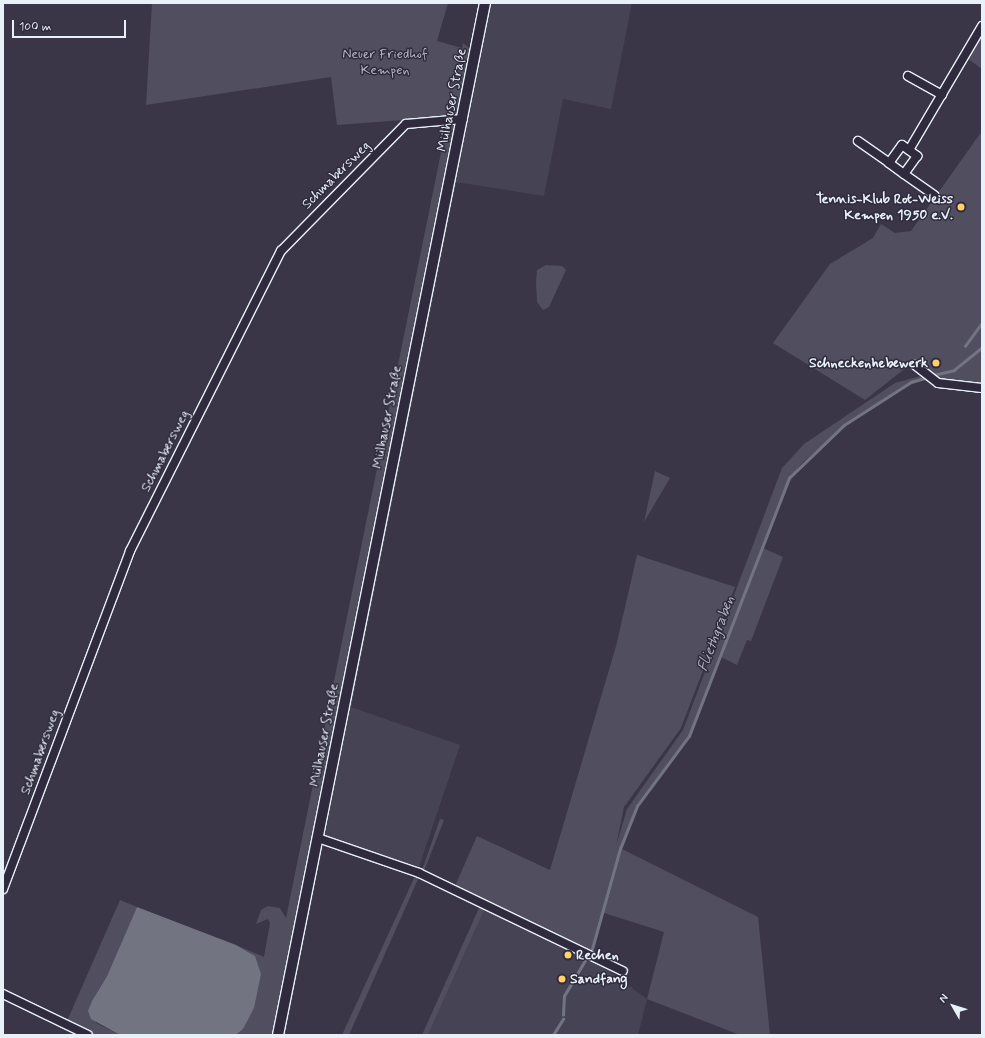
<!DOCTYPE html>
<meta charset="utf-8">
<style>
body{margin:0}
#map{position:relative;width:985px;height:1038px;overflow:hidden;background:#3a3648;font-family:Mynerve,sans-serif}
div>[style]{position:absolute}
.built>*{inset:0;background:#464354}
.green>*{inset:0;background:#504e5f}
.water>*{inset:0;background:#737482}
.stream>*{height:2.5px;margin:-1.25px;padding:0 1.25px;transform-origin:1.25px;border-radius:1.25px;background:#737482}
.roads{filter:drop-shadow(1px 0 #e8f1f8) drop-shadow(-1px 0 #e8f1f8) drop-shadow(0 1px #e8f1f8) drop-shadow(0 -1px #e8f1f8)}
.minor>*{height:8px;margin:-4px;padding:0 4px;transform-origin:4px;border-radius:4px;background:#2f2a3d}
.tertiary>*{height:10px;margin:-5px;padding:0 5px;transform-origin:5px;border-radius:5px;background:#2f2a3d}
.dots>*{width:11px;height:11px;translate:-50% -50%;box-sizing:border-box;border:2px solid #2f2a3d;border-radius:50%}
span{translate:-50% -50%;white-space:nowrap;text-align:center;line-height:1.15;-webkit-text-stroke:3px #2f2a3d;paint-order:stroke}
.park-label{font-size:14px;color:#b3b8c2}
.street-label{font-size:14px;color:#e8f1f8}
.poi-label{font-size:14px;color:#e8f1f8;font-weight:700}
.right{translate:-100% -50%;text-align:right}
.left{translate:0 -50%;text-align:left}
.water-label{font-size:15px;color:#aeb2bd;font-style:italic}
.frame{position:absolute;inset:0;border:4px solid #e8f1f8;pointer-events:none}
.north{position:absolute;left:933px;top:986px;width:40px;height:40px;-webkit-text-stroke:3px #2f2a3d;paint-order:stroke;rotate:309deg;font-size:11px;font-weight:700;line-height:16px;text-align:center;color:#e8f1f8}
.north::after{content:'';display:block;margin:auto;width:14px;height:18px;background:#e8f1f8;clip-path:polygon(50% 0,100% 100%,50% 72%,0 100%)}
.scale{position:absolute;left:12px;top:20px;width:114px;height:18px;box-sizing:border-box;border:2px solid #e8f1f8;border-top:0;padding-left:5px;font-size:12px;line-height:14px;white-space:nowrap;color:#e8f1f8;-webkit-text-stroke:3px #2f2a3d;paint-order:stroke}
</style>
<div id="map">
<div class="built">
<i style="clip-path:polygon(492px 3px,632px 3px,611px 109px,563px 99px,544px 196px,456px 182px)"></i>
<i style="clip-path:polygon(351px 707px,460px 745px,418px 870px,325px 837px)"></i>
<i style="clip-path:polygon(485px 908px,590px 957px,647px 999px,638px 1035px,428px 1035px)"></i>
</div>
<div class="green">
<i style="clip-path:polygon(152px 3px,448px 3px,437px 41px,462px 48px,463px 43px,470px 49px,457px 116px,337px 125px,331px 77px,146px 105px)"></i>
<i style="clip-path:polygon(488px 3px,492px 3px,325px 837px,351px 691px)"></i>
<i style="clip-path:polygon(982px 34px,982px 69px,967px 58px)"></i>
<i style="clip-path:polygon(447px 123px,456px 124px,274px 1035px,236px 1035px,243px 1029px,255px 956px,236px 945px,264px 957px,270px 923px,268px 919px,256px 924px,261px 910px,268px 906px,280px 908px,286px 918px)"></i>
<i style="clip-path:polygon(982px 131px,982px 385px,934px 380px,917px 359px,865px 400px,773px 343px,830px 264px,873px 238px,881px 224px,895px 233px,911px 231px)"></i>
<i style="clip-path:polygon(546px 265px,562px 266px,566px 270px,549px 307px,543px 310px,537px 302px,536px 282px,537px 270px)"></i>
<i style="clip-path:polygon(924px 375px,927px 378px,912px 383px,845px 425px,801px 464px,790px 478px,763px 548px,783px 557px,751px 641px,747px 640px,737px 665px,721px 657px,693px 730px,638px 806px,622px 849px,758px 917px,770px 1035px,740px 1035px,647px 999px,664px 932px,604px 913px,593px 951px,422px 870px,440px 819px,444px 820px,424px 871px,455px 886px,477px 836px,550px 870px,616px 646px,637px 555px,735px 587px,681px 728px,624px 807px,616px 846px,627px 809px,683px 730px,782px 468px,804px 444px,895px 383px)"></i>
<i style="clip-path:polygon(655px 471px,670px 478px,644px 522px)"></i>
<i style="clip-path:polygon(329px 844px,420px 876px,485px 908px,428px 1035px,422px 1035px,480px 906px,419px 877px,349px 1035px,342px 1035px,415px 876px,323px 845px,285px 1035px,282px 1035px,322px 847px,323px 845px)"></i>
<i style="clip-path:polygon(120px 900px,137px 907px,107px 976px,92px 1001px,96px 1023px,120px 1035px,95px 1035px,67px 1021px)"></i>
</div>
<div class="water">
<i style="clip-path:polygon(137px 907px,236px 945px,255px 956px,261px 974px,254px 1008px,243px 1029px,236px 1035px,120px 1035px,91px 1019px,88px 1011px,92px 1001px,107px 976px)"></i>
</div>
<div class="stream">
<i style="left:965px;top:346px;width:29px;rotate:-54deg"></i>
<i style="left:933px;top:375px;width:22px;rotate:-13deg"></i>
<i style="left:954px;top:370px;width:36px;rotate:-39deg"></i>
<i style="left:592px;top:949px;width:104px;rotate:-74.4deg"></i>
<i style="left:620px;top:849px;width:46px;rotate:-68.4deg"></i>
<i style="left:637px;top:806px;width:87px;rotate:-53.4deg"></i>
<i style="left:689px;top:736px;width:277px;rotate:-68.8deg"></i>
<i style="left:789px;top:478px;width:76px;rotate:-43.9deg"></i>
<i style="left:844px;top:425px;width:80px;rotate:-32.7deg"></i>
<i style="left:911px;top:382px;width:15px;rotate:-16deg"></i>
<i style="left:563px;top:1015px;width:19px;rotate:-87deg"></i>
<i style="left:564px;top:996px;width:45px;rotate:-59.5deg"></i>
<i style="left:553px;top:1035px;width:19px;rotate:-58deg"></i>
</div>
<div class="roads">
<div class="minor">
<i style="left:908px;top:76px;width:39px;rotate:29deg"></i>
<i style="left:858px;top:141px;width:38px;rotate:35deg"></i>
<i style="left:902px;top:145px;width:19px;rotate:36deg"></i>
<i style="left:917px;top:156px;width:22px;rotate:126deg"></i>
<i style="left:904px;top:174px;width:19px;rotate:-144deg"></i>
<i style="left:889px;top:163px;width:22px;rotate:-54deg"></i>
<i style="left:909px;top:150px;width:144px;rotate:-59.5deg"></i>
<i style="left:904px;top:174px;width:37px;rotate:35deg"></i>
<i style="left:915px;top:365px;width:29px;rotate:38deg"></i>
<i style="left:938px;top:383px;width:44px;rotate:6.5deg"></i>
<i style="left:318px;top:838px;width:107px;rotate:19.1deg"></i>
<i style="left:419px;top:873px;width:226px;rotate:25.7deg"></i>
<i style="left:3px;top:889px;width:361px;rotate:-69.4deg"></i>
<i style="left:130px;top:551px;width:336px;rotate:-63.3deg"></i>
<i style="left:281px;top:251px;width:178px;rotate:-45.5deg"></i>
<i style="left:406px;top:124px;width:57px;rotate:-5deg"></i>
<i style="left:3px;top:994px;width:94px;rotate:25.8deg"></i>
</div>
<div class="tertiary">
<i style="left:278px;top:1035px;width:1053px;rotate:-78.66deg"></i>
</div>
</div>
<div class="dots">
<i style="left:961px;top:207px;background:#ffd166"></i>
<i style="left:936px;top:363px;background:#ffd166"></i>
<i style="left:568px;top:955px;background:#ffd166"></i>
<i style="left:562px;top:979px;background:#ffd166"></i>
</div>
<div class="park-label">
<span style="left:385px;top:62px">Neuer Friedhof<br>Kempen</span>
</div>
<div class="street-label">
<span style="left:452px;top:100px;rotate:-79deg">Mülhauser Straße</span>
<span style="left:336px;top:175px;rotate:-45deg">Schmabersweg</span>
<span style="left:387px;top:417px;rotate:-79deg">Mülhauser Straße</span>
<span style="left:165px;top:451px;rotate:-63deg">Schmabersweg</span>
<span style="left:324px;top:735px;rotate:-79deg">Mülhauser Straße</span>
<span style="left:40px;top:752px;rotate:-70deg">Schmabersweg</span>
</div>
<div class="poi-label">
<span class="right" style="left:953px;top:207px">Tennis-Klub Rot-Weiss<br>Kempen 1950 e.V.</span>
<span class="right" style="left:928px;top:363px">Schneckenhebewerk</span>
<span class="left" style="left:576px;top:955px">Rechen</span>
<span class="left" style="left:570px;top:979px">Sandfang</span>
</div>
<div class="water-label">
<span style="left:717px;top:634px;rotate:-69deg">Fliethgraben</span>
</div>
<div class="frame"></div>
<div class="north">N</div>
<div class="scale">100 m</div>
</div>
